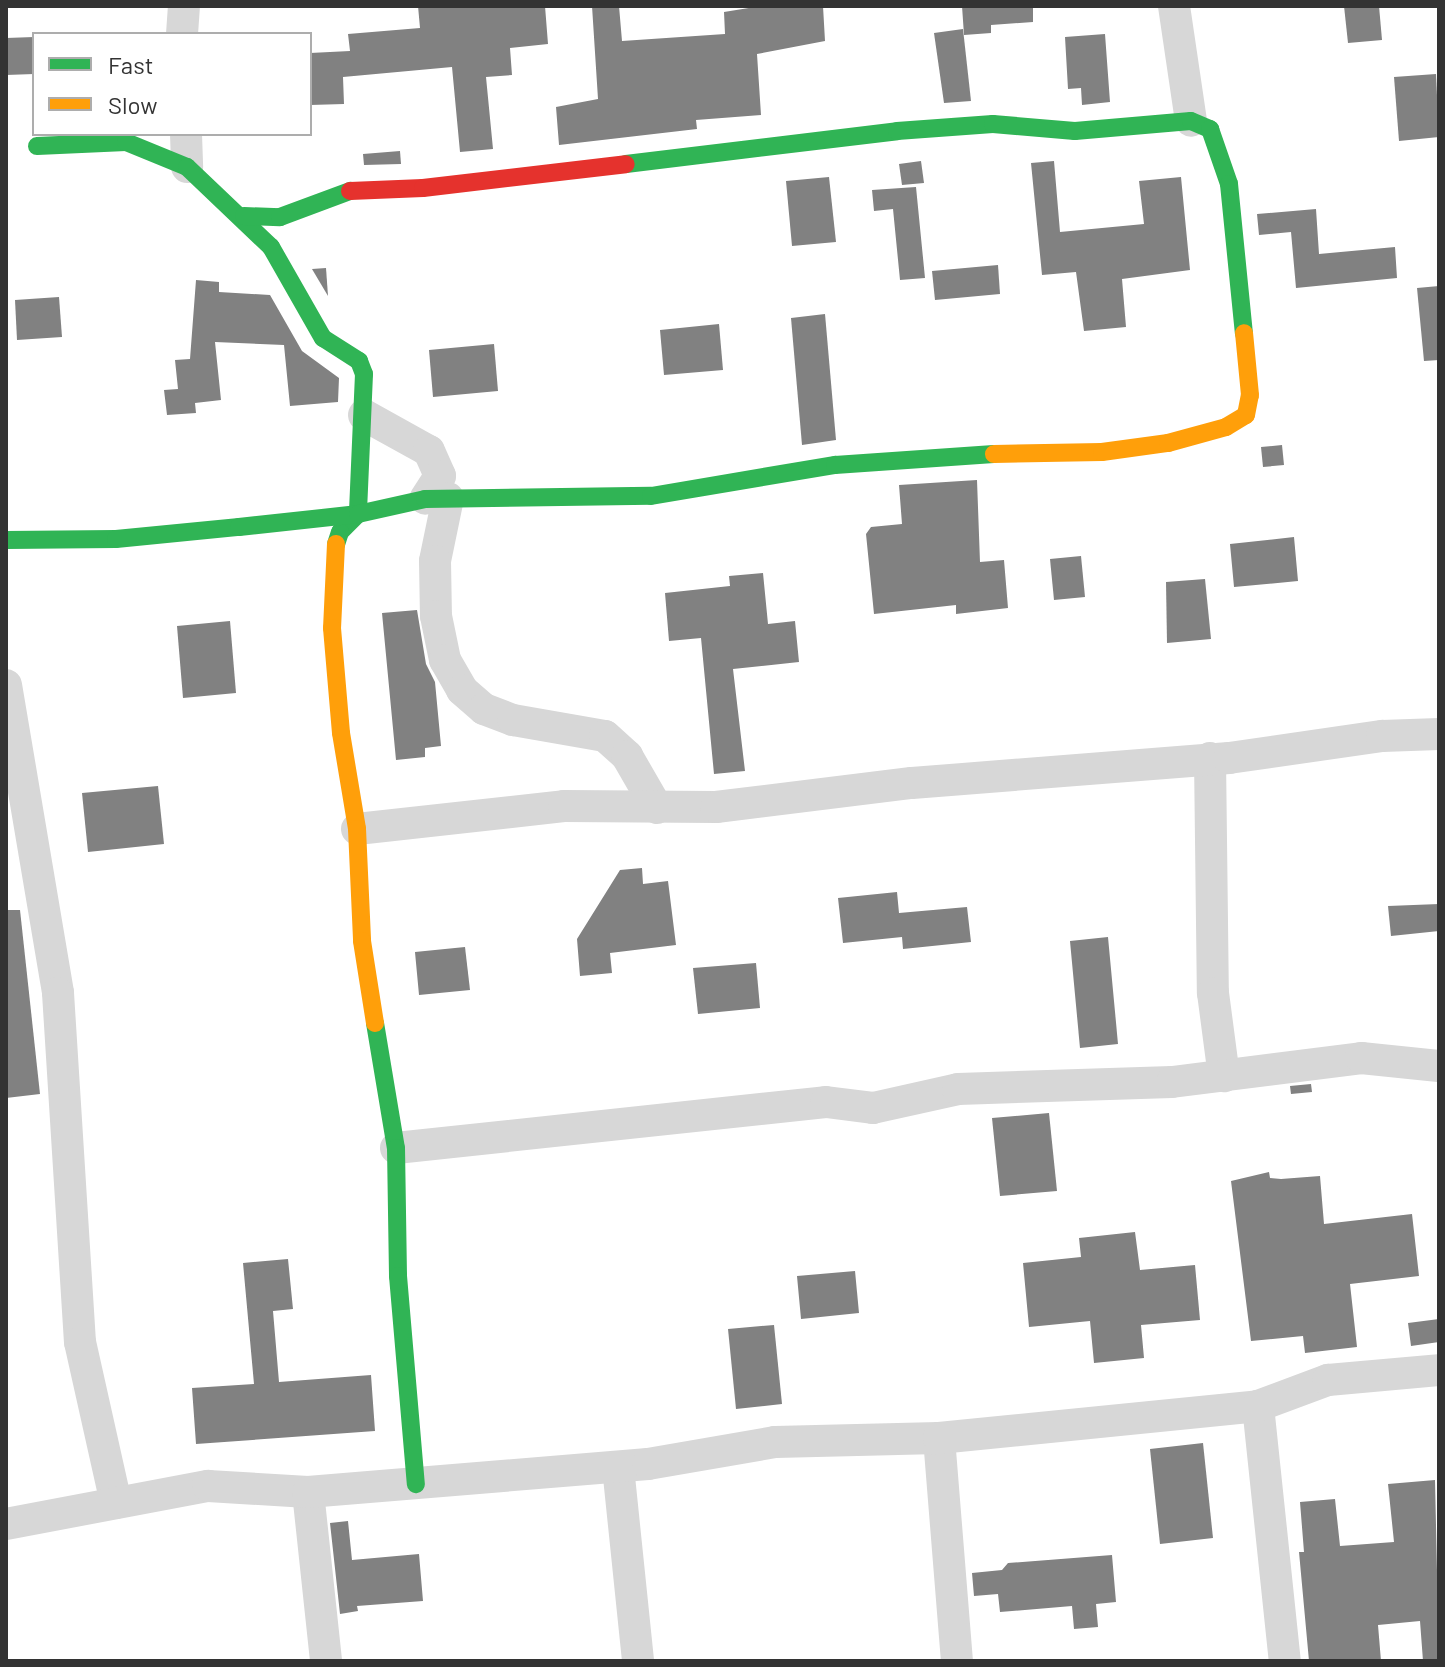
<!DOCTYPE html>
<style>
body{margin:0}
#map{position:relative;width:1445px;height:1667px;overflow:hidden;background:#fff;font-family:Barlow,sans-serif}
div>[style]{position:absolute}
.building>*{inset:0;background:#818181}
.street>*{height:32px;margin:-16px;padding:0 16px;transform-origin:16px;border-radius:16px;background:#d7d7d7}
.fast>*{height:18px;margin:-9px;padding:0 9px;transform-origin:9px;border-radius:9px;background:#30b455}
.slow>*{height:18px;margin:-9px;padding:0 9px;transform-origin:9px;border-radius:9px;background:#ff9f0a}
.jam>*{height:18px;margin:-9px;padding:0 9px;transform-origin:9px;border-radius:9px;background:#e5322d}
span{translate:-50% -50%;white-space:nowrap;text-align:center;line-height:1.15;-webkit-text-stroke:8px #fff;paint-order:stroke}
.frame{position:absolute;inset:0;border:8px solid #333;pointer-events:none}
.legend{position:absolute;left:32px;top:32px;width:280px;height:104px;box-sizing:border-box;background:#fff;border:2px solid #adadad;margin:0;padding:10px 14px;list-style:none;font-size:24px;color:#333}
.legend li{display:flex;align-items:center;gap:16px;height:40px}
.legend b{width:40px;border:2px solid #adadad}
</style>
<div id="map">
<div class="building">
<i style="clip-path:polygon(418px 6px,545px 6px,548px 44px,510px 48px,512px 75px,486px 77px,493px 149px,460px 152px,452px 67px,343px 77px,344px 104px,310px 105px,310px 53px,350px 51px,348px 34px,420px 28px)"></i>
<i style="clip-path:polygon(592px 6px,619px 6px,622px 41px,725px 34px,724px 12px,761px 6px,823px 6px,825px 41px,757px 54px,761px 115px,696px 120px,697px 129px,559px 145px,556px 107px,598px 99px)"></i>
<i style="clip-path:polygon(962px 6px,1033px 6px,1033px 22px,991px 25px,991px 33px,964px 35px)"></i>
<i style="clip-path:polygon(1344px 6px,1379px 6px,1382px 40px,1348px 43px)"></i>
<i style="clip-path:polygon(963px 29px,971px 101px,944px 103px,934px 33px)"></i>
<i style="clip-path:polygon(1105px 34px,1110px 102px,1082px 105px,1081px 88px,1068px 89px,1065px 37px)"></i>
<i style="clip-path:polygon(34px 37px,34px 74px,6px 75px,6px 38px)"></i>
<i style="clip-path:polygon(1436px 74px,1439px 137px,1399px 141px,1394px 77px)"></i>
<i style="clip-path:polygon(400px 151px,401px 164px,364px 165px,363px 154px)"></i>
<i style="clip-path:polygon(921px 161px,924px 183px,902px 185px,899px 164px)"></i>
<i style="clip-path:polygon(1054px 161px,1060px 232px,1144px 224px,1139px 181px,1181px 177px,1190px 270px,1122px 279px,1126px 327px,1084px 331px,1076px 272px,1042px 275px,1031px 163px)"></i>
<i style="clip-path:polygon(829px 177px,836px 242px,792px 246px,786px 181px)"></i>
<i style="clip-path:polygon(916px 187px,925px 278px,900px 280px,893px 209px,874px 211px,872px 190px)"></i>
<i style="clip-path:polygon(1316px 209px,1319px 254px,1395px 247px,1397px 278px,1296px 288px,1291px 232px,1259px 235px,1257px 214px)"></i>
<i style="clip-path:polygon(998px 265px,1000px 294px,935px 300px,932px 271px)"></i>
<i style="clip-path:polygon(326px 268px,328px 296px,312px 269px)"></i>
<i style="clip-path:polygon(196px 280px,219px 282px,219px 292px,270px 295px,302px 351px,339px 378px,338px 402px,290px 406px,284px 345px,215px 342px,221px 400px,195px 403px,196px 413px,167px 415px,164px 390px,178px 389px,175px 360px,190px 359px)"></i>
<i style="clip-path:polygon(1439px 286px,1439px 360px,1424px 361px,1417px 288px)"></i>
<i style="clip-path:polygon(59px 297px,62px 337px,17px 340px,15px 300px)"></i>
<i style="clip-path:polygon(825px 314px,836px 440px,802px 445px,791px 318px)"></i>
<i style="clip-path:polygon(719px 324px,723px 370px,664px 375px,660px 330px)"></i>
<i style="clip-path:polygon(494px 344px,498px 391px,433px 397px,429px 350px)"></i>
<i style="clip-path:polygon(1282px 445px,1284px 465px,1263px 467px,1261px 447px)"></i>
<i style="clip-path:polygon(977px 480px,980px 562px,1004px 560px,1008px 608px,956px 614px,956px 605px,874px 614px,866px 534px,871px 527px,902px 524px,899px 485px)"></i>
<i style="clip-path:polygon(1294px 537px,1298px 581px,1234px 587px,1230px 544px)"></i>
<i style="clip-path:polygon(1081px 556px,1085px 597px,1054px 600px,1050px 559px)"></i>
<i style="clip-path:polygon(763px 573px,768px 624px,795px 621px,799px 662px,733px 669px,745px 771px,714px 774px,701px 638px,669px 641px,665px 593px,730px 586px,729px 576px)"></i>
<i style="clip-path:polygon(1205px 579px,1211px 639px,1167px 643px,1166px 582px)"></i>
<i style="clip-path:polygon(417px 610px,426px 664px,435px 682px,441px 746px,425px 748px,425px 757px,396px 760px,382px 613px)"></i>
<i style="clip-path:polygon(230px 621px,236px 693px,183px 698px,177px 626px)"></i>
<i style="clip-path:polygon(158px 786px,164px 844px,88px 852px,82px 793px)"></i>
<i style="clip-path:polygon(642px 868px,643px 884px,668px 881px,676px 945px,610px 953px,612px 973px,580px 976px,577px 939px,620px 870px)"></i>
<i style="clip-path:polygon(897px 892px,899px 913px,967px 907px,971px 942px,903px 949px,902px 937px,843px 943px,838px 898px)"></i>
<i style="clip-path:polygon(1439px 904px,1439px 931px,1391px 936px,1388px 906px)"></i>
<i style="clip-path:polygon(6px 910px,20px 910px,40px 1094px,6px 1098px)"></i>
<i style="clip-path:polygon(1108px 937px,1118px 1044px,1080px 1048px,1070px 941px)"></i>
<i style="clip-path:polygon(465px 947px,470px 990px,419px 995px,415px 952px)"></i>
<i style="clip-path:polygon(756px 963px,760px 1008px,698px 1014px,693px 968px)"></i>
<i style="clip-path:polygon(1311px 1084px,1312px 1092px,1291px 1094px,1290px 1086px)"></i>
<i style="clip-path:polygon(1049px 1113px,1057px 1191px,1000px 1196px,992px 1118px)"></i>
<i style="clip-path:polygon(1269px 1172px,1270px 1178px,1281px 1179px,1320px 1176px,1324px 1224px,1412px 1214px,1419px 1276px,1350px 1284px,1357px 1347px,1305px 1353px,1303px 1336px,1251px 1341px,1231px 1181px)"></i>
<i style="clip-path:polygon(1135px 1232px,1140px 1270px,1195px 1265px,1200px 1320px,1141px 1325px,1144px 1358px,1094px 1363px,1090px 1321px,1029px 1327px,1023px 1263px,1081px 1257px,1079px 1238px)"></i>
<i style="clip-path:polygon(288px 1259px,293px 1309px,273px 1311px,279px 1382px,371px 1375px,375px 1431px,196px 1444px,192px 1388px,254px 1384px,243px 1263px)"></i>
<i style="clip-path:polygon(855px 1271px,859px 1313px,801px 1319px,797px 1276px)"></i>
<i style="clip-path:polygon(1439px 1319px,1439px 1342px,1411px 1346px,1408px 1323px)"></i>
<i style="clip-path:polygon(774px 1325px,782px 1404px,736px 1409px,728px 1329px)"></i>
<i style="clip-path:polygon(1203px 1443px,1213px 1538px,1160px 1544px,1150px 1449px)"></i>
<i style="clip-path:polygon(1435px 1480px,1439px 1661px,1423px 1661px,1420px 1621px,1378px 1625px,1381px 1661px,1309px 1661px,1299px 1552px,1304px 1552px,1300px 1502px,1335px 1499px,1340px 1546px,1394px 1542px,1388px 1484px)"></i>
<i style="clip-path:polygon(348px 1521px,352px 1560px,419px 1554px,423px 1601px,357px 1606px,358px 1611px,340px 1614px,330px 1523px)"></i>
<i style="clip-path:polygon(1112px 1555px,1116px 1602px,1096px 1604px,1098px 1627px,1074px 1629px,1072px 1606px,1000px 1612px,998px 1594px,974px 1596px,972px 1573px,1002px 1570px,1008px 1563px)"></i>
</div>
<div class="street">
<i style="left:1174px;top:6px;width:116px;rotate:81.6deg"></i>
<i style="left:182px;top:34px;width:28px;rotate:-86deg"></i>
<i style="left:186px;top:134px;width:33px;rotate:88deg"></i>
<i style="left:364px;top:415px;width:74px;rotate:29deg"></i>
<i style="left:429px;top:451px;width:27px;rotate:66deg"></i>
<i style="left:440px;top:476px;width:27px;rotate:123deg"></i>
<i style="left:448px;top:498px;width:64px;rotate:101.7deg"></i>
<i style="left:435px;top:561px;width:55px;rotate:89deg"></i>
<i style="left:436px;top:616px;width:45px;rotate:78.4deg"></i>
<i style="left:445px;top:660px;width:34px;rotate:60deg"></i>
<i style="left:462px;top:690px;width:29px;rotate:41deg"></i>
<i style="left:484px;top:709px;width:31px;rotate:21deg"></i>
<i style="left:513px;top:720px;width:93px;rotate:9.9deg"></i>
<i style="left:605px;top:736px;width:30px;rotate:42deg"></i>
<i style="left:627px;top:756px;width:60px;rotate:60deg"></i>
<i style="left:6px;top:685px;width:312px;rotate:80.4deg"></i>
<i style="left:58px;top:993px;width:350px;rotate:86.4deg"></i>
<i style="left:80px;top:1342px;width:165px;rotate:77.4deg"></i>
<i style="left:1210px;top:758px;width:235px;rotate:89.3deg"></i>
<i style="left:1213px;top:993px;width:84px;rotate:82.5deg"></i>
<i style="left:357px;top:829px;width:208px;rotate:-6.3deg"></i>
<i style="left:564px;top:806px;width:152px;rotate:0.4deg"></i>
<i style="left:716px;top:807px;width:197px;rotate:-7deg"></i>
<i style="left:912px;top:783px;width:318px;rotate:-4.5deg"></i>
<i style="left:1229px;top:758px;width:155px;rotate:-8.2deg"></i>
<i style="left:1382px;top:736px;width:57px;rotate:-2deg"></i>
<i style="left:396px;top:1148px;width:432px;rotate:-6.1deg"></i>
<i style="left:826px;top:1102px;width:47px;rotate:7.3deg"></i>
<i style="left:873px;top:1108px;width:87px;rotate:-12.6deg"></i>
<i style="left:958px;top:1089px;width:214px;rotate:-1.9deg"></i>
<i style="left:1172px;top:1082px;width:191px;rotate:-7.2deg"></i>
<i style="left:1361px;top:1058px;width:78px;rotate:5.9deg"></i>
<i style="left:1258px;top:1406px;width:256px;rotate:84deg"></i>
<i style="left:939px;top:1438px;width:224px;rotate:85.4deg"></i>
<i style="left:618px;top:1467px;width:195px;rotate:84.1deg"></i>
<i style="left:308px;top:1492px;width:170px;rotate:83.9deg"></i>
<i style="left:6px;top:1524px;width:206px;rotate:-10.7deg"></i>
<i style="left:208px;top:1486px;width:100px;rotate:3.4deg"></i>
<i style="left:308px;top:1492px;width:341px;rotate:-4.7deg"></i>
<i style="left:648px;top:1464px;width:129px;rotate:-9.8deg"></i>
<i style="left:775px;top:1442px;width:164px;rotate:-1.4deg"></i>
<i style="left:939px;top:1438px;width:321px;rotate:-5.7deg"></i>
<i style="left:1258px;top:1406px;width:75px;rotate:-20.4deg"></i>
<i style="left:1328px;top:1380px;width:111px;rotate:-5.1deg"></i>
</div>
<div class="fast">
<i style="left:37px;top:146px;width:89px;rotate:-2.6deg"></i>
<i style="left:126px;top:142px;width:66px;rotate:22.3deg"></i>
<i style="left:187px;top:167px;width:116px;rotate:43.6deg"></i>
<i style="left:271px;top:247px;width:105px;rotate:60.3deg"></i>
<i style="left:323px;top:338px;width:43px;rotate:32.6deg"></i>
<i style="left:359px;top:361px;width:14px;rotate:69deg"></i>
<i style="left:364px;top:374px;width:140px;rotate:92.5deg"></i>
<i style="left:358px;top:514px;width:25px;rotate:135deg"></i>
<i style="left:340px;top:532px;width:13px;rotate:108deg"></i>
<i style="left:626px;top:164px;width:273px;rotate:-6.9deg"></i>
<i style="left:897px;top:131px;width:96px;rotate:-4.2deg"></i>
<i style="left:993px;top:124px;width:82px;rotate:4.9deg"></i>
<i style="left:1075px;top:131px;width:116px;rotate:-4.9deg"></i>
<i style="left:1191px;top:121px;width:21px;rotate:23deg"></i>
<i style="left:1210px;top:129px;width:58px;rotate:70.9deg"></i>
<i style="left:1229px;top:184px;width:150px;rotate:84.3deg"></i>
<i style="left:244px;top:216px;width:36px;rotate:2deg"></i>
<i style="left:280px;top:217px;width:75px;rotate:-20.4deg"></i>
<i style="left:6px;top:540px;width:110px;rotate:-0.5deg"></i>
<i style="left:116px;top:539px;width:124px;rotate:-5.6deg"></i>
<i style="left:239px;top:527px;width:120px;rotate:-6.2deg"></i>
<i style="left:358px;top:514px;width:69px;rotate:-12.6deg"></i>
<i style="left:425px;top:499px;width:226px;rotate:-0.8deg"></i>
<i style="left:651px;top:496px;width:187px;rotate:-9.6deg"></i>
<i style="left:835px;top:465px;width:159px;rotate:-4deg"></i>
<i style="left:375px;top:1023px;width:127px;rotate:80.5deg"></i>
<i style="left:396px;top:1148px;width:128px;rotate:89.1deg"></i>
<i style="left:398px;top:1276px;width:209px;rotate:85.1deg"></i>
</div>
<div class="slow">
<i style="left:994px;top:454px;width:108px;rotate:-1.1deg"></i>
<i style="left:1102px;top:452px;width:67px;rotate:-7.8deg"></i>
<i style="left:1168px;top:443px;width:60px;rotate:-15.4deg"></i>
<i style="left:1226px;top:427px;width:23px;rotate:-31deg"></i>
<i style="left:1246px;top:415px;width:20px;rotate:-79deg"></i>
<i style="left:1250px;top:395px;width:62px;rotate:-95.5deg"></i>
<i style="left:336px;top:544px;width:84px;rotate:92.7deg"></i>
<i style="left:332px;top:628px;width:105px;rotate:85.1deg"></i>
<i style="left:341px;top:733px;width:97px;rotate:80.5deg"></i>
<i style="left:357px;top:829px;width:112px;rotate:87.4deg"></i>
<i style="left:362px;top:941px;width:83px;rotate:81deg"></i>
</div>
<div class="jam">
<i style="left:350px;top:191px;width:73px;rotate:-2.4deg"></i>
<i style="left:423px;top:188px;width:204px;rotate:-6.7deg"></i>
</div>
<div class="frame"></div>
<ul class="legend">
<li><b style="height:10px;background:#30b455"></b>Fast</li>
<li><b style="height:10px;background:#ff9f0a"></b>Slow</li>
</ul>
</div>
